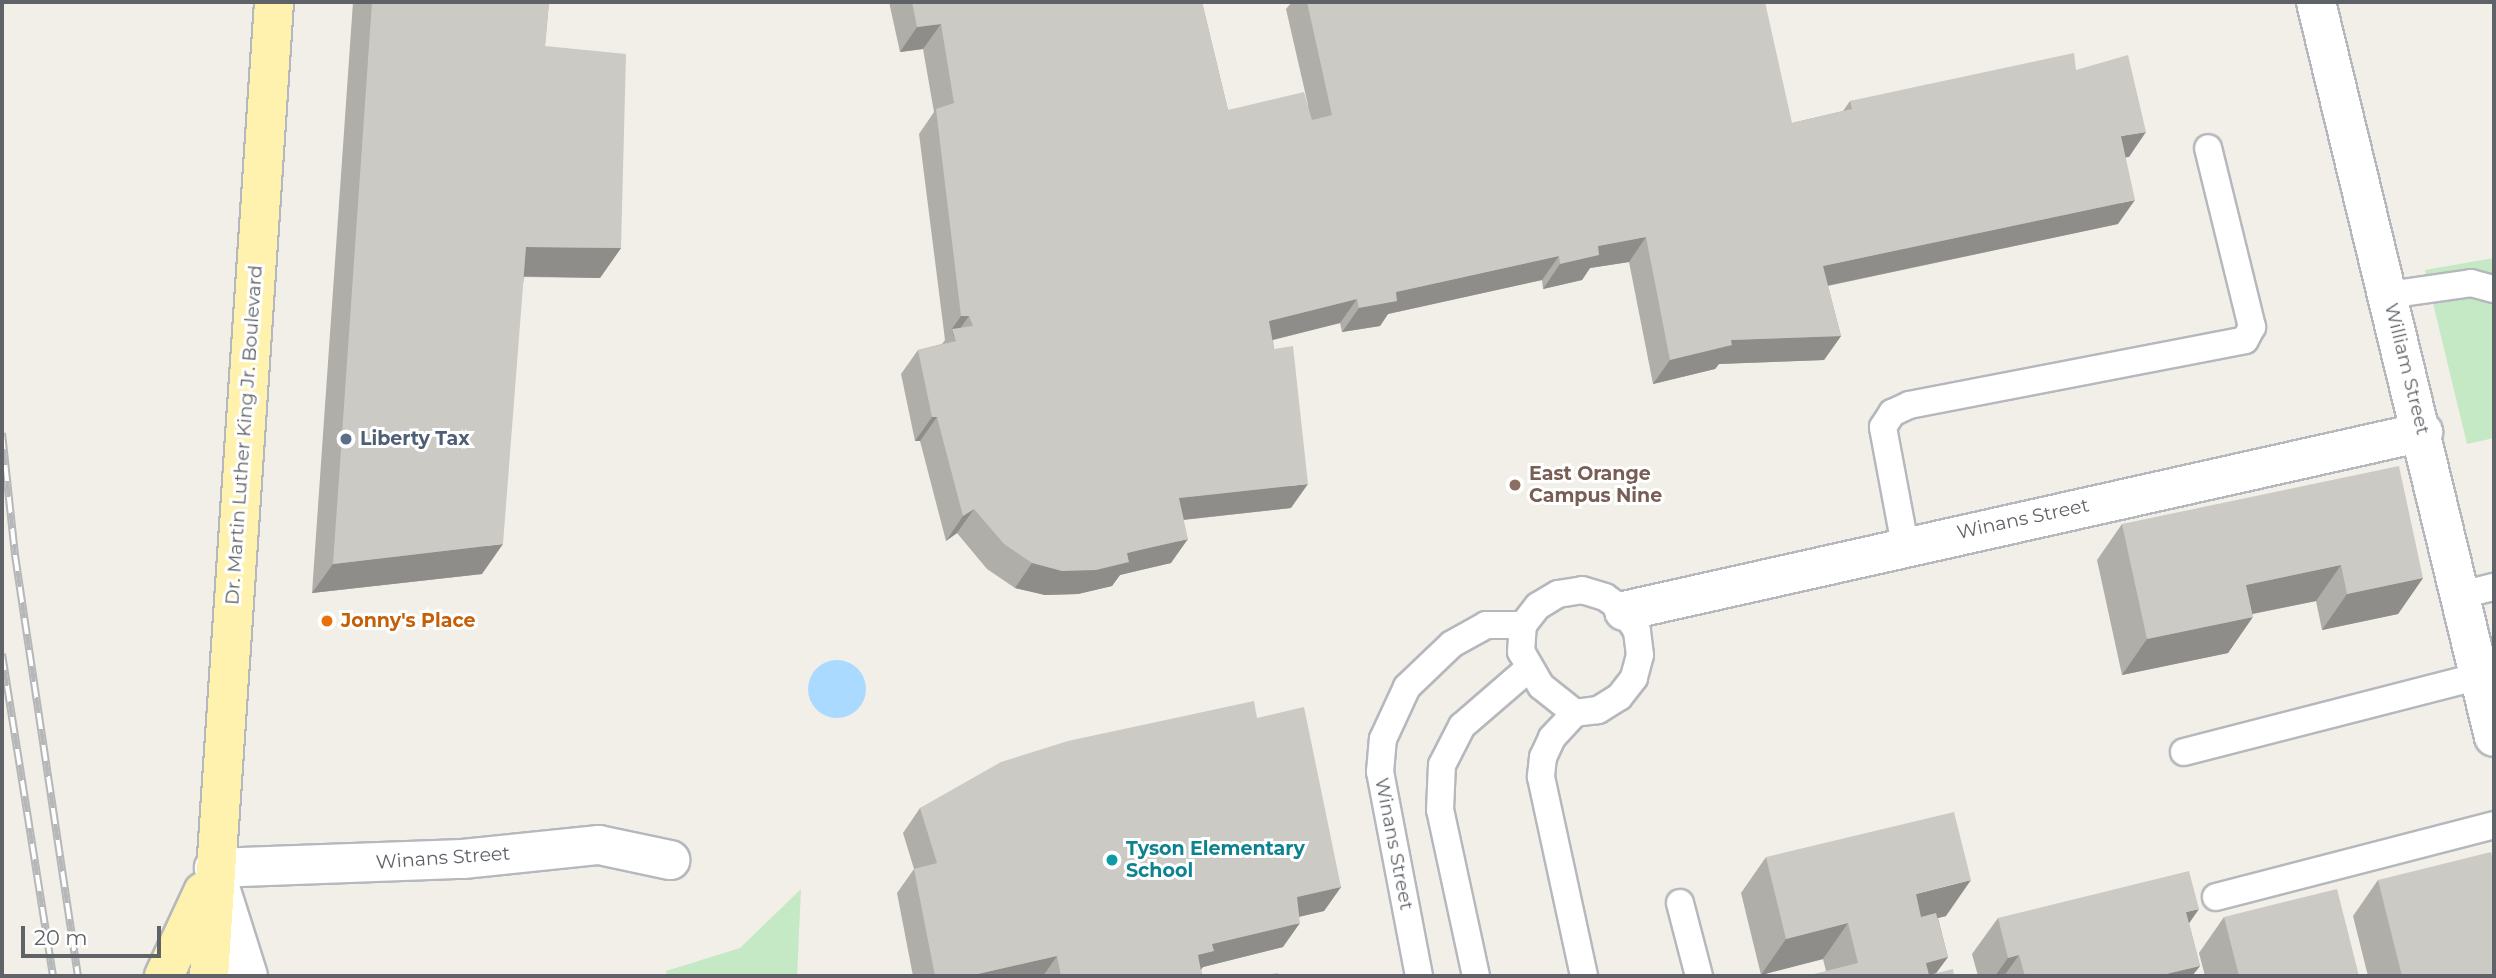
<!DOCTYPE html>
<style>
body{margin:0}
#map{position:relative;width:2496px;height:978px;overflow:hidden;background:#f1efe8;font-family:Montserrat,sans-serif}
div>[style]{position:absolute}
.green>*{inset:0;background:#c5e8c5}
.water>*{inset:0;background:#aadaff}
.round{border-radius:50%}
.roads{filter:drop-shadow(2px 0 #b5b8bc) drop-shadow(-2px 0 #b5b8bc) drop-shadow(0 2px #b5b8bc) drop-shadow(0 -2px #b5b8bc)}
.service>*{height:26px;margin:-13px;padding:0 13px;transform-origin:13px;border-radius:13px;background:#fff}
.minor>*{height:38px;margin:-19px;padding:0 19px;transform-origin:19px;border-radius:19px;background:#fff}
.tertiary>*{height:38px;margin:-19px;padding:0 19px;transform-origin:19px;border-radius:19px;background:#fff}
.primary>*{height:38px;margin:-19px;padding:0 19px;transform-origin:19px;border-radius:19px;background:#fff2af}
.rail>*{height:8px;margin-top:-4px;transform-origin:0;background:repeating-linear-gradient(90deg,#fff 0 16px,#b6b7b8 0 32px);box-sizing:border-box;border-block:2px solid #b6b7b8}
.wall>*{inset:0;background:#afaea9}
.shaded-wall>*{inset:0;background:#8f8d8a}
.building>*{inset:0;background:#cccac5}
.dots>*{width:19px;height:19px;translate:-50% -50%;box-sizing:border-box;border:4px solid #fff;border-radius:50%}
span{translate:-50% -50%;white-space:nowrap;text-align:center;line-height:1.15;-webkit-text-stroke:6px #fff;paint-order:stroke}
.street-label{font-size:19px;color:#5f6368}
.service-label{font-size:19px;color:#4e5e75;font-weight:700}
.left{translate:0 -50%;text-align:left}
.education-label{font-size:19px;color:#785e54;font-weight:700}
.food-label{font-size:19px;color:#c56008;font-weight:700}
.culture-label{font-size:19px;color:#0d838f;font-weight:700}
.frame{position:absolute;inset:0;border:4px solid #5f6368;pointer-events:none}
.scale{position:absolute;left:21px;top:926px;width:140px;height:32px;box-sizing:border-box;border:4px solid #5f6368;border-top:0;padding-left:9px;font-size:21px;line-height:24px;white-space:nowrap;color:#5f6368;-webkit-text-stroke:5px #fff;paint-order:stroke}
</style>
<div id="map">
<div class="green">
<i style="clip-path:polygon(2494px 258px,2494px 438px,2467px 444px,2425px 270px)"></i>
<i style="clip-path:polygon(801px 889px,797px 976px,667px 976px,666px 971px,740px 948px)"></i>
</div>
<div class="water">
<i class="round" style="left:808px;top:660px;width:58px;height:58px"></i>
</div>
<div class="roads">
<div class="service">
<i style="left:2388px;top:295px;width:84px;rotate:-8.2deg"></i>
<i style="left:2471px;top:283px;width:24px;rotate:15deg"></i>
<i style="left:1905px;top:545px;width:120px;rotate:-100.6deg"></i>
<i style="left:1883px;top:427px;width:17px;rotate:-57deg"></i>
<i style="left:1892px;top:413px;width:19px;rotate:-25deg"></i>
<i style="left:1909px;top:405px;width:342px;rotate:-10.9deg"></i>
<i style="left:2245px;top:340px;width:15px;rotate:-62deg"></i>
<i style="left:2252px;top:327px;width:184px;rotate:-103.8deg"></i>
<i style="left:2461px;top:595px;width:34px;rotate:-14deg"></i>
<i style="left:1575px;top:713px;width:43px;rotate:-141.5deg"></i>
<i style="left:1541px;top:686px;width:39px;rotate:-120deg"></i>
<i style="left:1521px;top:652px;width:27px;rotate:-86deg"></i>
<i style="left:1523px;top:625px;width:24px;rotate:-52deg"></i>
<i style="left:1538px;top:606px;width:23px;rotate:-31deg"></i>
<i style="left:1558px;top:594px;width:24px;rotate:-9deg"></i>
<i style="left:1582px;top:590px;width:24px;rotate:17deg"></i>
<i style="left:1605px;top:597px;width:24px;rotate:36deg"></i>
<i style="left:1624px;top:611px;width:24px;rotate:57deg"></i>
<i style="left:1637px;top:631px;width:24px;rotate:83deg"></i>
<i style="left:1640px;top:655px;width:24px;rotate:105deg"></i>
<i style="left:1634px;top:678px;width:24px;rotate:128deg"></i>
<i style="left:1619px;top:697px;width:25px;rotate:148deg"></i>
<i style="left:1598px;top:710px;width:23px;rotate:173deg"></i>
<i style="left:1575px;top:713px;width:34px;rotate:133deg"></i>
<i style="left:1552px;top:738px;width:21px;rotate:115deg"></i>
<i style="left:1543px;top:757px;width:20px;rotate:96deg"></i>
<i style="left:1541px;top:777px;width:204px;rotate:77.8deg"></i>
<i style="left:2184px;top:752px;width:306px;rotate:-14.4deg"></i>
<i style="left:2216px;top:897px;width:287px;rotate:-14.5deg"></i>
<i style="left:1680px;top:903px;width:75px;rotate:75.4deg"></i>
<i style="left:1419px;top:976px;width:208px;rotate:-100.8deg"></i>
<i style="left:1380px;top:772px;width:33px;rotate:-85deg"></i>
<i style="left:1383px;top:739px;width:57px;rotate:-65.2deg"></i>
<i style="left:1407px;top:687px;width:62px;rotate:-43.7deg"></i>
<i style="left:1452px;top:644px;width:39px;rotate:-29deg"></i>
<i style="left:1486px;top:625px;width:37px"></i>
<i style="left:1476px;top:976px;width:170px;rotate:-102.2deg"></i>
<i style="left:1440px;top:810px;width:45px;rotate:-87.5deg"></i>
<i style="left:1442px;top:765px;width:44px;rotate:-62.9deg"></i>
<i style="left:1462px;top:726px;width:87px;rotate:-40.8deg"></i>
</div>
<div class="minor">
<i style="left:1624px;top:611px;width:819px;rotate:-12.63deg"></i>
<i style="left:248px;top:976px;width:113px;rotate:-107.5deg"></i>
<i style="left:214px;top:868px;width:249px;rotate:-2.1deg"></i>
<i style="left:463px;top:859px;width:137px;rotate:-5.9deg"></i>
<i style="left:599px;top:845px;width:73px;rotate:11.9deg"></i>
</div>
<div class="tertiary">
<i style="left:2316px;top:2px;width:756px;rotate:76.39deg"></i>
</div>
<div class="primary">
<i style="left:164px;top:976px;width:93px;rotate:-65.1deg"></i>
<i style="left:209px;top:976px;width:976px;rotate:-86.18deg"></i>
</div>
</div>
<div class="rail">
<i style="left:2px;top:433px;width:123px;rotate:83.9deg"></i>
<i style="left:15px;top:555px;width:426px;rotate:81.5deg"></i>
<i style="left:2px;top:654px;width:326px;rotate:81deg"></i>
</div>
<div class="wall">
<i style="clip-path:polygon(353px 2px,549px 2px,545px 46px,621px 248px,600px 278px,524px 277px,482px 574px,312px 593px)"></i>
<i style="clip-path:polygon(889px 2px,1202px 2px,1228px 110px,1308px 105px,1286px 9px,1292px 2px,1307px 2px,1792px 123px,1843px 111px,1850px 101px,2076px 70px,2129px 157px,2126px 157px,2118px 224px,1828px 286px,1841px 336px,1824px 360px,1719px 364px,1715px 369px,1653px 384px,1629px 262px,1590px 268px,1582px 280px,1543px 289px,1542px 280px,1388px 314px,1380px 326px,1342px 332px,1340px 323px,1273px 340px,1291px 508px,1184px 520px,1171px 563px,1120px 575px,1112px 586px,1078px 594px,1045px 595px,1015px 588px,987px 569px,957px 533px,946px 541px,920px 441px,915px 441px,901px 374px,918px 350px,942px 344px,945px 340px,919px 134px,934px 112px,923px 49px,900px 52px)"></i>
<i style="clip-path:polygon(2122px 524px,2423px 578px,2398px 614px,2322px 630px,2316px 601px,2253px 614px,2228px 653px,2122px 675px,2097px 560px)"></i>
<i style="clip-path:polygon(1257px 718px,1341px 887px,1324px 911px,1299px 917px,1283px 947px,1203px 967px,1201px 969px,1202px 976px,913px 976px,897px 893px,914px 869px,903px 833px,920px 808px)"></i>
<i style="clip-path:polygon(1766px 857px,1946px 916px,1938px 918px,1948px 957px,1936px 973px,1826px 971px,1823px 959px,1761px 975px,1741px 893px)"></i>
<i style="clip-path:polygon(2378px 880px,2494px 976px,2368px 976px,2353px 916px)"></i>
<i style="clip-path:polygon(2224px 917px,2359px 976px,2205px 976px,2199px 953px)"></i>
<i style="clip-path:polygon(1998px 918px,2189px 923px,2200px 966px,2192px 976px,1978px 976px,1972px 954px)"></i>
</div>
<div class="shaded-wall">
<i style="clip-path:polygon(941px 24px,923px 49px,900px 52px,917px 27px)"></i>
<i style="clip-path:polygon(2146px 132px,2129px 157px,2104px 160px,2121px 136px)"></i>
<i style="clip-path:polygon(2135px 200px,2118px 224px,1806px 290px,1823px 266px)"></i>
<i style="clip-path:polygon(1646px 237px,1629px 262px,1590px 268px,1582px 280px,1543px 289px,1560px 264px,1598px 246px)"></i>
<i style="clip-path:polygon(526px 247px,621px 248px,600px 278px,506px 276px)"></i>
<i style="clip-path:polygon(1559px 256px,1542px 280px,1388px 314px,1380px 326px,1342px 332px,1359px 308px,1396px 292px)"></i>
<i style="clip-path:polygon(1357px 299px,1340px 323px,1252px 345px,1269px 321px)"></i>
<i style="clip-path:polygon(961px 316px,969px 316px,954px 337px,952px 329px,944px 340px)"></i>
<i style="clip-path:polygon(1841px 336px,1824px 360px,1719px 364px,1715px 369px,1653px 384px,1670px 360px,1731px 340px)"></i>
<i style="clip-path:polygon(932px 417px,937px 417px,920px 441px,915px 441px)"></i>
<i style="clip-path:polygon(1308px 484px,1291px 508px,1162px 522px,1179px 498px)"></i>
<i style="clip-path:polygon(974px 509px,957px 533px,946px 541px,963px 516px)"></i>
<i style="clip-path:polygon(1188px 539px,1171px 563px,1120px 575px,1112px 586px,1078px 594px,1045px 595px,1015px 588px,1032px 563px,1127px 553px)"></i>
<i style="clip-path:polygon(503px 544px,482px 574px,312px 593px,333px 564px)"></i>
<i style="clip-path:polygon(2341px 565px,2316px 601px,2221px 620px,2246px 585px)"></i>
<i style="clip-path:polygon(2423px 578px,2398px 614px,2322px 630px,2347px 594px)"></i>
<i style="clip-path:polygon(2253px 617px,2228px 653px,2122px 675px,2147px 639px)"></i>
<i style="clip-path:polygon(1971px 880px,1946px 916px,1891px 930px,1916px 894px)"></i>
<i style="clip-path:polygon(1341px 887px,1324px 911px,1280px 921px,1297px 897px)"></i>
<i style="clip-path:polygon(2199px 909px,2174px 945px,2186px 912px)"></i>
<i style="clip-path:polygon(1300px 923px,1283px 947px,1203px 967px,1197px 975px,1198px 955px,1212px 944px)"></i>
<i style="clip-path:polygon(1848px 923px,1823px 959px,1761px 975px,1786px 939px)"></i>
<i style="clip-path:polygon(2019px 955px,2004px 976px,1995px 976px,2008px 958px)"></i>
<i style="clip-path:polygon(1057px 956px,1043px 976px,969px 976px)"></i>
<i style="clip-path:polygon(1948px 957px,1934px 976px,1916px 976px,1926px 963px)"></i>
<i style="clip-path:polygon(2200px 966px,2192px 976px,2158px 976px)"></i>
</div>
<div class="building">
<i style="clip-path:polygon(372px 2px,549px 2px,545px 46px,626px 54px,621px 248px,526px 247px,503px 544px,333px 564px)"></i>
<i style="clip-path:polygon(912px 2px,1202px 2px,1228px 110px,1304px 92px,1312px 120px,1332px 115px,1307px 2px,1765px 2px,1792px 123px,1852px 109px,1850px 101px,2074px 53px,2076px 70px,2128px 55px,2146px 132px,2121px 136px,2135px 200px,1823px 266px,1841px 336px,1731px 340px,1732px 345px,1670px 360px,1646px 237px,1598px 246px,1599px 255px,1560px 264px,1559px 256px,1396px 292px,1397px 301px,1359px 308px,1357px 299px,1269px 321px,1274px 349px,1293px 346px,1308px 484px,1179px 498px,1188px 539px,1127px 553px,1129px 562px,1096px 570px,1062px 571px,1032px 563px,1004px 544px,974px 509px,963px 516px,937px 417px,932px 417px,918px 350px,956px 341px,952px 329px,973px 326px,969px 316px,961px 316px,936px 109px,954px 103px,941px 24px,917px 27px)"></i>
<i style="clip-path:polygon(2399px 466px,2423px 578px,2347px 594px,2341px 565px,2246px 585px,2253px 617px,2147px 639px,2122px 524px)"></i>
<i style="clip-path:polygon(1254px 701px,1257px 718px,1304px 707px,1341px 887px,1297px 897px,1300px 923px,1212px 944px,1214px 951px,1198px 955px,1202px 976px,1061px 976px,1057px 956px,969px 976px,935px 976px,914px 869px,937px 863px,920px 808px,1001px 762px,1068px 741px)"></i>
<i style="clip-path:polygon(1954px 812px,1971px 880px,1916px 894px,1921px 917px,1936px 913px,1948px 957px,1926px 963px,1929px 975px,1953px 969px,1954px 976px,1806px 976px,1858px 963px,1848px 923px,1786px 939px,1766px 857px)"></i>
<i style="clip-path:polygon(2491px 852px,2494px 864px,2494px 976px,2402px 976px,2378px 880px)"></i>
<i style="clip-path:polygon(2189px 871px,2199px 909px,2186px 912px,2200px 966px,2158px 976px,2025px 976px,2019px 955px,2008px 958px,1998px 918px)"></i>
<i style="clip-path:polygon(2337px 889px,2359px 976px,2239px 976px,2224px 917px)"></i>
<i style="clip-path:polygon(1278px 973px,1279px 976px,1258px 976px)"></i>
</div>
<div class="dots">
<i style="left:346px;top:439px;background:#5c6f8a"></i>
<i style="left:1515px;top:485px;background:#8d6e63"></i>
<i style="left:327px;top:621px;background:#e8710a"></i>
<i style="left:1112px;top:860px;background:#0f9aa8"></i>
</div>
<div class="street-label">
<span style="left:2407px;top:369px;rotate:76deg">William Street</span>
<span style="left:244px;top:435px;rotate:-86deg">Dr. Martin Luther King Jr. Boulevard</span>
<span style="left:2023px;top:519px;rotate:-12deg">Winans Street</span>
<span style="left:1394px;top:844px;rotate:79deg">Winans Street</span>
<span style="left:443px;top:858px;rotate:-4deg">Winans Street</span>
</div>
<div class="service-label">
<span class="left" style="left:360px;top:439px">Liberty Tax</span>
</div>
<div class="education-label">
<span class="left" style="left:1529px;top:485px">East Orange<br>Campus Nine</span>
</div>
<div class="food-label">
<span class="left" style="left:341px;top:621px">Jonny's Place</span>
</div>
<div class="culture-label">
<span class="left" style="left:1126px;top:860px">Tyson Elementary<br>School</span>
</div>
<div class="frame"></div>
<div class="scale">20 m</div>
</div>
